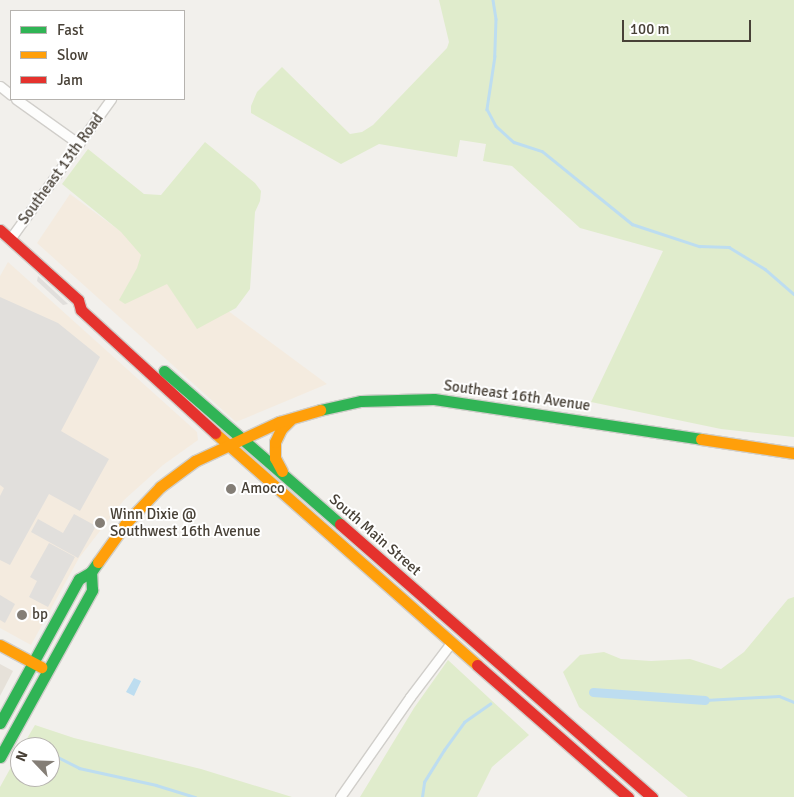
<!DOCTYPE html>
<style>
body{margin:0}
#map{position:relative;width:794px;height:797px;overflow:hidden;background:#f2f0ec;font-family:Signika,sans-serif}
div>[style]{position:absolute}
.residential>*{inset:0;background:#e6e1d9}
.commercial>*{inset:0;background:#f4ebdf}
.green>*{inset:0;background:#e0eccc}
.parking>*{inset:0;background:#e1dfdc}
.water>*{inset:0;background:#bdddf0}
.stream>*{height:2.5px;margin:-1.25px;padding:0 1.25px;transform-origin:1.25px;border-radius:1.25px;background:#bdddf0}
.canal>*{height:9px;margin:-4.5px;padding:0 4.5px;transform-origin:4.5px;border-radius:4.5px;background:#bdddf0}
.roads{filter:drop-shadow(1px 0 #d0ceca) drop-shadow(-1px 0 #d0ceca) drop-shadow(0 1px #d0ceca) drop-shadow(0 -1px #d0ceca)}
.street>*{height:9px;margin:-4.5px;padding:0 4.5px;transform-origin:4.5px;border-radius:4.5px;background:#fdfdfc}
.fast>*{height:11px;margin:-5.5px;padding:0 5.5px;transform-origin:5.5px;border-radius:5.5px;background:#30b455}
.slow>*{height:11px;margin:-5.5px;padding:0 5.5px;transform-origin:5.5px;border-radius:5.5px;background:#ff9f0a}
.jam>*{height:11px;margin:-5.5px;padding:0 5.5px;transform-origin:5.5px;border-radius:5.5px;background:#e5322d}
.dots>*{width:14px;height:14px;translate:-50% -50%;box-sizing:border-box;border:2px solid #fff;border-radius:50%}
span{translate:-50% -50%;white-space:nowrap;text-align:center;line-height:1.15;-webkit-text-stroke:4px #fff;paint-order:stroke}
.street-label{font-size:15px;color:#484137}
.poi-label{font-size:15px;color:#484137}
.left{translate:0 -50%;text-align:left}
.legend{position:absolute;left:10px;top:10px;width:175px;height:90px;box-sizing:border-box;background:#fff;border:1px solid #b6b3af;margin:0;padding:6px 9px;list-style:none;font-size:15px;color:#484137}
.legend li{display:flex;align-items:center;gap:10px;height:25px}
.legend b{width:25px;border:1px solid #b6b3af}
.north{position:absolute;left:10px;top:737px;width:50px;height:50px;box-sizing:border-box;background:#fff;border:1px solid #b6b3af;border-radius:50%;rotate:294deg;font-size:14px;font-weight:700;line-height:20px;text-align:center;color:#484137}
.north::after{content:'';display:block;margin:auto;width:18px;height:22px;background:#847e76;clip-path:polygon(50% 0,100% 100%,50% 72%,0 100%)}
.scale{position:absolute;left:622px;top:20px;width:129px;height:22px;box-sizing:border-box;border:2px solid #484137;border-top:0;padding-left:6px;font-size:15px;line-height:18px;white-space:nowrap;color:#484137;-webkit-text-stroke:4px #fff;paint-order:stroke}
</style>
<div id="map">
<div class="residential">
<i style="clip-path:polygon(0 664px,13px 671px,0 696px)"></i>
</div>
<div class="commercial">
<i style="clip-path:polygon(70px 194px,327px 384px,236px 422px,37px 243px)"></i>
<i style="clip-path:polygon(8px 262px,197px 432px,198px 440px,163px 465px,124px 500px,79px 558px,31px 645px,0 628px,0 276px)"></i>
</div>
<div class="green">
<i style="clip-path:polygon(439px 0,794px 0,794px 437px,721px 429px,591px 402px,663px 251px,580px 228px,512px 166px,483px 161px,486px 144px,460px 140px,457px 157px,379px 144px,341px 164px,251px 113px,251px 106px,257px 92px,282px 67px,350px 134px,362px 132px,373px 125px,447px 48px,449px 42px)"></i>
<i style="clip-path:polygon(205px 142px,255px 183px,261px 191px,260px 201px,255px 212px,250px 289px,236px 308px,197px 329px,167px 284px,125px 304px,119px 300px,137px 268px,141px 255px,121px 232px,62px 184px,88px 149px,144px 194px,161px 195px)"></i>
<i style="clip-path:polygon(794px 597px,794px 797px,688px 797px,579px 707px,563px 672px,580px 655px,604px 652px,621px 659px,651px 661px,690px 659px,721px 669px,744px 652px,788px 599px)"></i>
<i style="clip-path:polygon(448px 660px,529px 735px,492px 767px,477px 797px,360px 797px,414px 708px)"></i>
<i style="clip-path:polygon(35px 725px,74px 738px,201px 769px,292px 797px,0 797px,0 787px,20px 751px,20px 777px,50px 777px,50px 747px,22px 747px)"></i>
</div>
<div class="parking">
<i style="clip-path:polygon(38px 276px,68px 304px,63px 305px,37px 281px)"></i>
<i style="clip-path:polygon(0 297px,58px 323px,100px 357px,61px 431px,109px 459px,80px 511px,49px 494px,10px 565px,0 560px,0 496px,4px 488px,0 485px)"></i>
<i style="clip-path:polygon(74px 514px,96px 526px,78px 558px,31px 532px,38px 519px,63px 533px)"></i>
<i style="clip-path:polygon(49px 543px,75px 557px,48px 607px,29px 597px,37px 581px,30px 577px)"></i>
<i style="clip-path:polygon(0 595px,15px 604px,5px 623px,0 620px)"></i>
</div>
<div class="water">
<i style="clip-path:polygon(134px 678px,141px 681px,134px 696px,126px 692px)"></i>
</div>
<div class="stream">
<i style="left:493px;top:0;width:19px;rotate:81deg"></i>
<i style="left:496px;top:19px;width:37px;rotate:92deg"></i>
<i style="left:495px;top:56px;width:54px;rotate:98.6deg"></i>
<i style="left:487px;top:109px;width:19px;rotate:62deg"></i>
<i style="left:496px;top:126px;width:24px;rotate:42deg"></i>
<i style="left:514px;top:142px;width:29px;rotate:18deg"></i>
<i style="left:542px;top:151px;width:116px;rotate:39deg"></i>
<i style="left:632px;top:224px;width:71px;rotate:18.2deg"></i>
<i style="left:699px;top:246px;width:30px;rotate:2deg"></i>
<i style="left:729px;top:247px;width:42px;rotate:31.4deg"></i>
<i style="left:765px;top:269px;width:38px;rotate:41deg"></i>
<i style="left:705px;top:700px;width:74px;rotate:-3.1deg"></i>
<i style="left:779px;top:696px;width:16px;rotate:22deg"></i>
<i style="left:31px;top:743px;width:9px;rotate:27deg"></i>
<i style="left:50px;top:753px;width:33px;rotate:27deg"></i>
<i style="left:79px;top:768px;width:79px;rotate:12.4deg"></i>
<i style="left:156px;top:785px;width:41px;rotate:17.1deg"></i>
<i style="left:422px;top:797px;width:15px;rotate:-82deg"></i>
<i style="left:424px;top:782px;width:38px;rotate:-58deg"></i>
<i style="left:444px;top:750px;width:34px;rotate:-54deg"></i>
<i style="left:464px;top:722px;width:32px;rotate:-35deg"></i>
</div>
<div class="canal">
<i style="left:593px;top:692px;width:112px;rotate:4.1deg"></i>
</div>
<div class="roads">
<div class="street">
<i style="left:0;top:86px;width:14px;rotate:39deg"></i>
<i style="left:16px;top:99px;width:77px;rotate:35.5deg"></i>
<i style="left:10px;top:239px;width:173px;rotate:-54.2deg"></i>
<i style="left:340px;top:797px;width:122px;rotate:-55deg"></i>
<i style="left:410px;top:697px;width:68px;rotate:-52.8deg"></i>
</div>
<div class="fast">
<i style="left:164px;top:371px;width:233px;rotate:41deg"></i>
<i style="left:320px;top:410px;width:42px;rotate:-12.4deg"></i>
<i style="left:361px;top:401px;width:73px;rotate:-1.6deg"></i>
<i style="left:434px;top:399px;width:270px;rotate:8.5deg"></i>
<i style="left:0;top:723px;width:164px;rotate:-61.3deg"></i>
<i style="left:79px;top:579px;width:14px;rotate:-30deg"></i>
<i style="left:91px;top:572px;width:12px;rotate:-55deg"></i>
<i style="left:0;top:757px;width:191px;rotate:-61.1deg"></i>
<i style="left:92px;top:590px;width:18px;rotate:-93deg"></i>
</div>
<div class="slow">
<i style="left:215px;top:433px;width:350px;rotate:41.5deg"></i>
<i style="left:701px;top:439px;width:94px;rotate:8.6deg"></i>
<i style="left:282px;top:471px;width:15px;rotate:-118deg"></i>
<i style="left:275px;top:458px;width:16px;rotate:-90deg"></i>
<i style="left:275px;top:442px;width:14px;rotate:-65deg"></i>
<i style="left:281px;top:429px;width:13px;rotate:-45deg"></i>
<i style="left:98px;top:562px;width:48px;rotate:-54.3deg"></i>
<i style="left:126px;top:523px;width:50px;rotate:-46.6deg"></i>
<i style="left:160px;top:487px;width:44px;rotate:-36.6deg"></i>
<i style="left:195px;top:461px;width:93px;rotate:-24.9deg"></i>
<i style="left:279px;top:422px;width:43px;rotate:-16.3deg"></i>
<i style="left:0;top:645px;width:47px;rotate:28.2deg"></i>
</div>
<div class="jam">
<i style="left:0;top:230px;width:105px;rotate:41.9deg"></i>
<i style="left:78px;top:300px;width:10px;rotate:73deg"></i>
<i style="left:81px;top:310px;width:182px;rotate:42.5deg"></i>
<i style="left:340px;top:524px;width:415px;rotate:41.2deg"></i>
<i style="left:477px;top:665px;width:201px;rotate:41.2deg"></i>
</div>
</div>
<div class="dots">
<i style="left:231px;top:489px;background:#847e76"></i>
<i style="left:100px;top:523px;background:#847e76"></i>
<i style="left:22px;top:615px;background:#847e76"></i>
</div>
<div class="street-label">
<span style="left:61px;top:169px;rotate:-54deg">Southeast 13th Road</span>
<span style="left:517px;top:396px;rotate:8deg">Southeast 16th Avenue</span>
<span style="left:375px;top:535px;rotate:41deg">South Main Street</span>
</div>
<div class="poi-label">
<span class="left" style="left:241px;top:489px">Amoco</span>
<span class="left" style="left:110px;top:523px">Winn Dixie @<br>Southwest 16th Avenue</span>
<span class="left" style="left:32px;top:615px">bp</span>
</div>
<ul class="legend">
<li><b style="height:6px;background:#30b455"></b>Fast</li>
<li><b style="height:6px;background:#ff9f0a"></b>Slow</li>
<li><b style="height:6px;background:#e5322d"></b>Jam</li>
</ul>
<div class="north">N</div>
<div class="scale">100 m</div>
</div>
